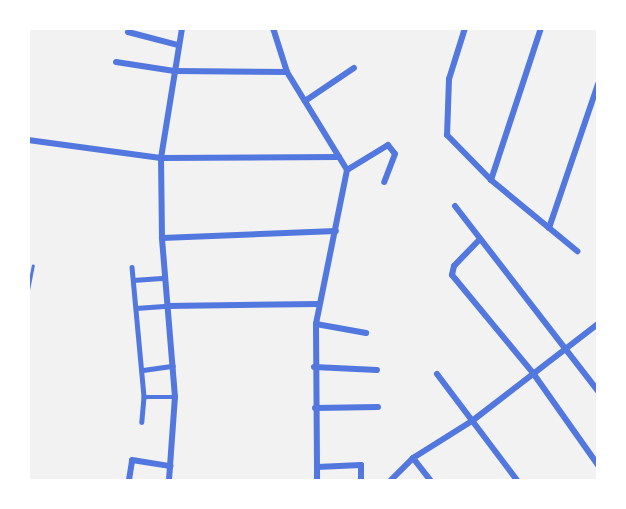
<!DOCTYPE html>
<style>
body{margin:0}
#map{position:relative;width:626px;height:509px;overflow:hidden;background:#f2f2f2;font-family:"Nunito Sans",sans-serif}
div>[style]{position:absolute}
.service>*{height:3px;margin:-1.5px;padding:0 1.5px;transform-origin:1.5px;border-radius:1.5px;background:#5277de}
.pedestrian>*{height:4.5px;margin:-2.25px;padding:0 2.25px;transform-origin:2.25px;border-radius:2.25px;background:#5277de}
.minor>*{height:6px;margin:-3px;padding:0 3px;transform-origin:3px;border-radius:3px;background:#5277de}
span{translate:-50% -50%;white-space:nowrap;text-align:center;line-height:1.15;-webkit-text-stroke:4.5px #fff;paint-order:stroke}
.frame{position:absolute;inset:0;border:30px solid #fff;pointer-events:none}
</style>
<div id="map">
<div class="service">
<i style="left:28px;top:290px;width:25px;rotate:-79deg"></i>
</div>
<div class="pedestrian">
<i style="left:132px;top:267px;width:131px;rotate:84.7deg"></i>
<i style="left:144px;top:397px;width:25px;rotate:95deg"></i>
<i style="left:133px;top:280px;width:32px;rotate:-4deg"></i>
<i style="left:136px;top:308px;width:31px;rotate:-4deg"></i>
<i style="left:143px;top:370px;width:30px;rotate:-8deg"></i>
<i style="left:144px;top:397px;width:31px"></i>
</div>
<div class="minor">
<i style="left:273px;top:28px;width:46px;rotate:72.3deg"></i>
<i style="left:287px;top:72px;width:115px;rotate:58.5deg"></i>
<i style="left:347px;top:170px;width:157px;rotate:101.4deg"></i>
<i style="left:316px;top:324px;width:156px;rotate:89.6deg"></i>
<i style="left:465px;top:28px;width:53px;rotate:107.4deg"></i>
<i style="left:449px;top:79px;width:56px;rotate:92deg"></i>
<i style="left:447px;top:135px;width:63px;rotate:45.6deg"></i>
<i style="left:491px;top:180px;width:112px;rotate:39.5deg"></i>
<i style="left:128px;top:32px;width:52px;rotate:14.6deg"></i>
<i style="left:116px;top:62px;width:59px;rotate:8.8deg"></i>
<i style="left:174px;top:71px;width:113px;rotate:0.5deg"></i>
<i style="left:305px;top:101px;width:59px;rotate:-34deg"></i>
<i style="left:28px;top:140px;width:134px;rotate:7.7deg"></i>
<i style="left:161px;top:158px;width:178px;rotate:-0.3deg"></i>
<i style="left:347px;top:170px;width:48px;rotate:-31.4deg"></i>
<i style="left:388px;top:145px;width:11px;rotate:52deg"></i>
<i style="left:395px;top:154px;width:30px;rotate:111deg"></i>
<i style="left:491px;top:180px;width:160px;rotate:-71.8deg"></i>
<i style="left:455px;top:206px;width:234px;rotate:52.3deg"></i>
<i style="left:549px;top:228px;width:152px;rotate:-71.2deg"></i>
<i style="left:162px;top:238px;width:174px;rotate:-2.3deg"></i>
<i style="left:480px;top:239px;width:37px;rotate:134deg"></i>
<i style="left:454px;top:266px;width:9px;rotate:103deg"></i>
<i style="left:452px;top:275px;width:127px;rotate:50.4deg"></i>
<i style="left:533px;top:373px;width:113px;rotate:54.8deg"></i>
<i style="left:167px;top:306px;width:152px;rotate:-0.8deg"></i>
<i style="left:316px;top:324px;width:51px;rotate:10.2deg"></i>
<i style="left:314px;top:367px;width:63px;rotate:2.7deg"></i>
<i style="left:437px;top:374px;width:133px;rotate:53deg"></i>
<i style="left:315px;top:408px;width:63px;rotate:-0.9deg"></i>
<i style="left:413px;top:458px;width:28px;rotate:52deg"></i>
<i style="left:317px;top:467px;width:44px;rotate:-2.6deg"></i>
<i style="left:361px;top:465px;width:15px;rotate:90deg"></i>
<i style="left:129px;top:480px;width:20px;rotate:-81deg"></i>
<i style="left:132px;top:460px;width:39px;rotate:9deg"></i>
<i style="left:169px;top:480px;width:83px;rotate:-85.9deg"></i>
<i style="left:175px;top:397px;width:160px;rotate:-94.7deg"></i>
<i style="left:162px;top:238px;width:80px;rotate:-90.7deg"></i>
<i style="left:161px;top:158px;width:132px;rotate:-80.8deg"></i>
<i style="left:391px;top:480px;width:31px;rotate:-45deg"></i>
<i style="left:413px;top:458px;width:70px;rotate:-32.1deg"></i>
<i style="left:472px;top:421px;width:159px;rotate:-37.6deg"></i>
</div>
<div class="frame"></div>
</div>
